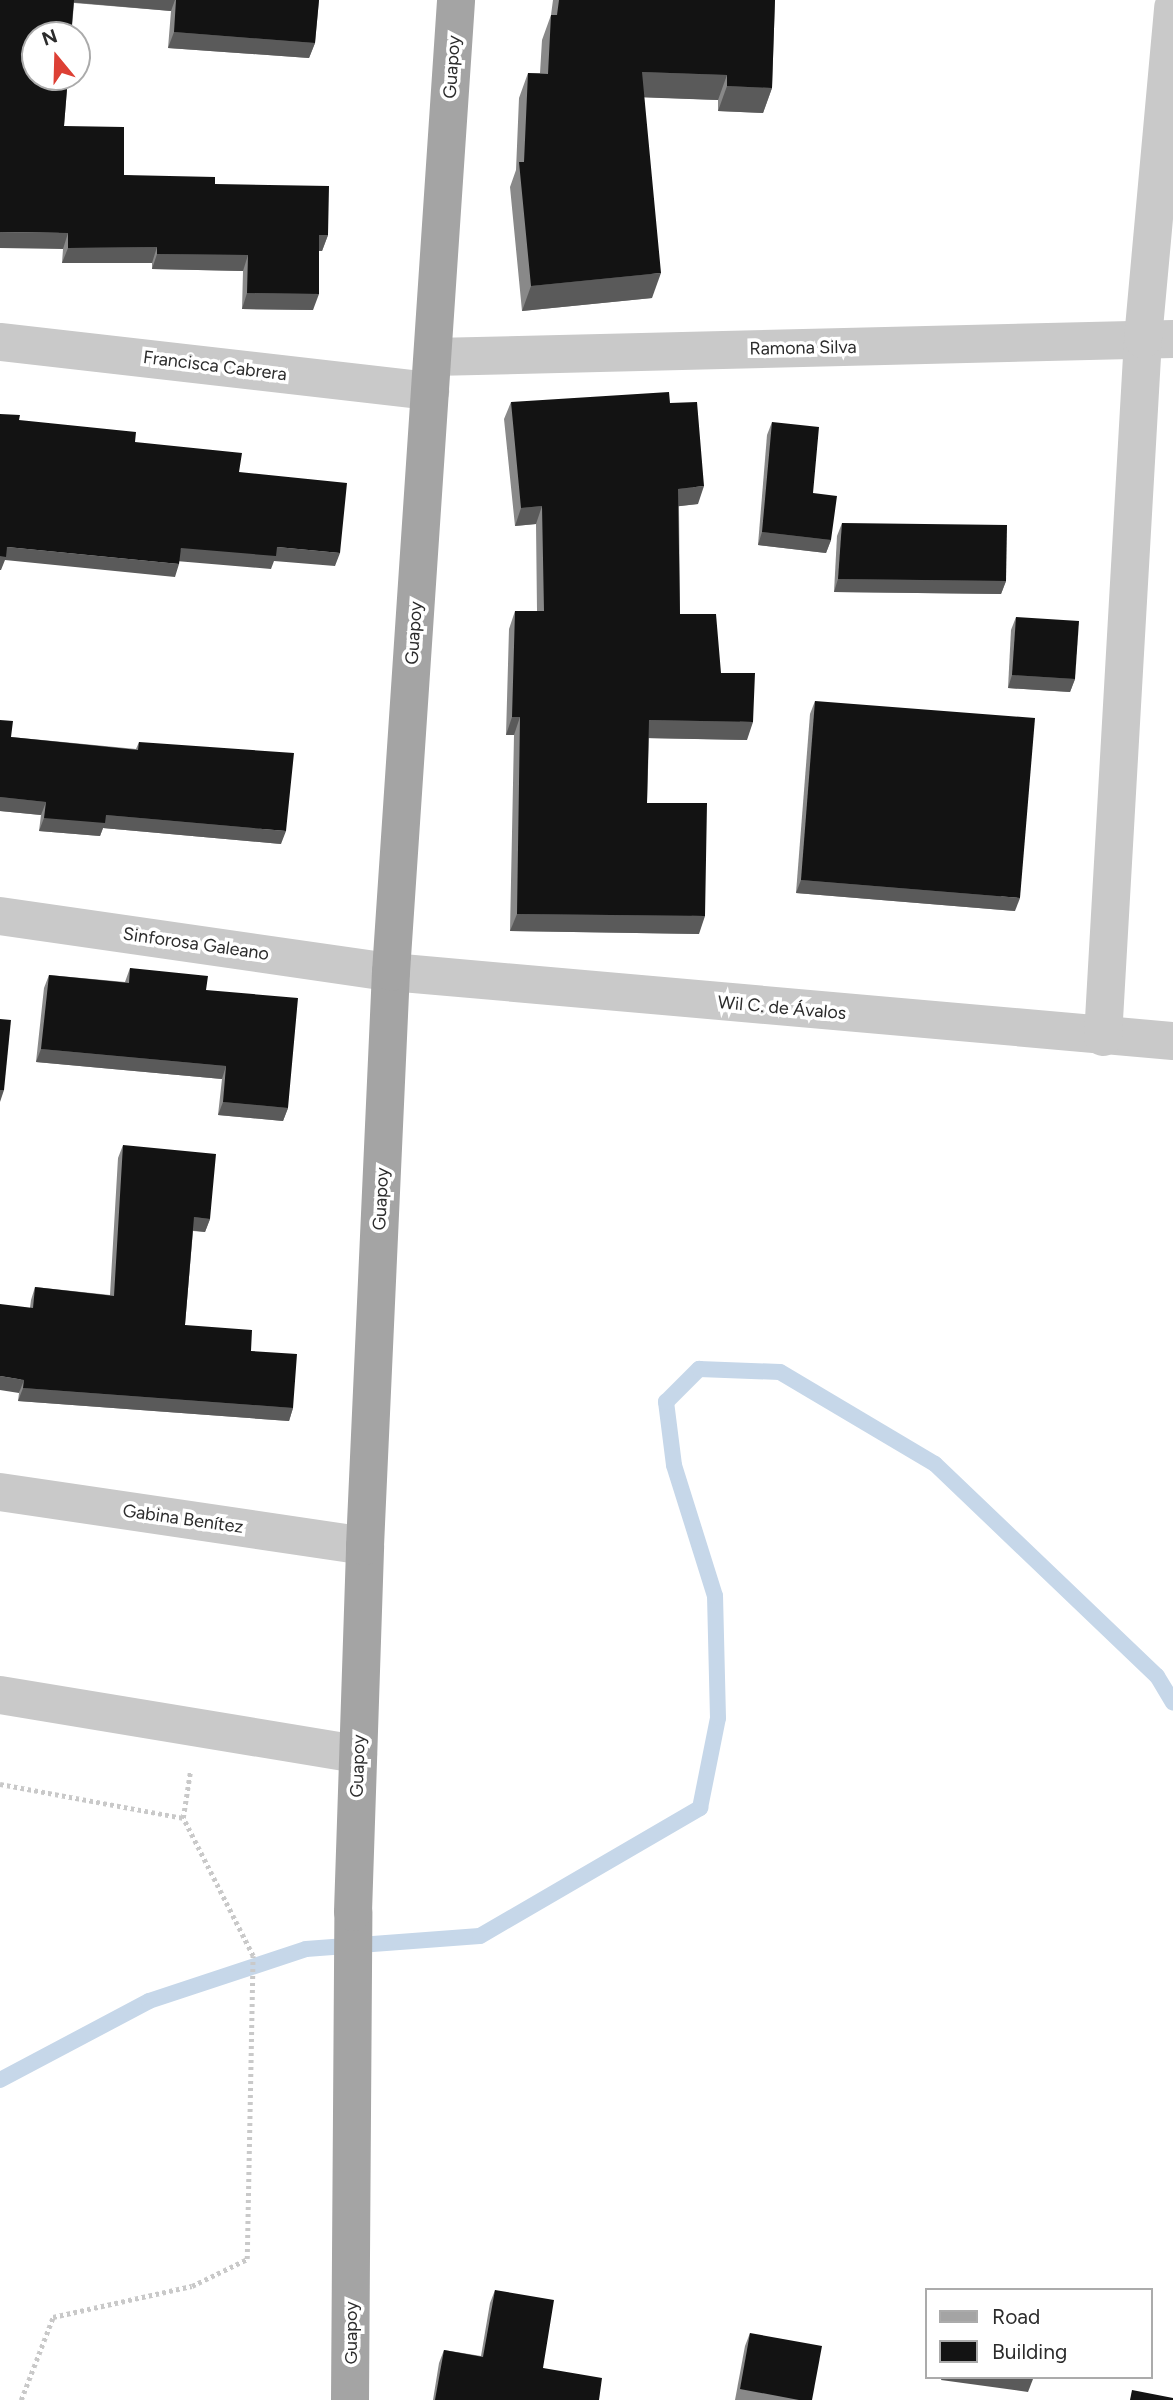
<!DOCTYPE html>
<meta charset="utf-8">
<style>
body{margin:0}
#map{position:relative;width:1173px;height:2400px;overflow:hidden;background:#fff;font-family:Figtree,sans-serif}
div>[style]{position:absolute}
.stream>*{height:16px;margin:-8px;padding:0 8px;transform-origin:8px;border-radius:8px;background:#c6d7e9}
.path>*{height:4.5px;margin-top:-2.25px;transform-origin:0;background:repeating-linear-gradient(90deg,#c9c9c9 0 3.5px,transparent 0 7px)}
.street>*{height:38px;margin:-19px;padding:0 19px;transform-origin:19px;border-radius:19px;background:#c9c9c9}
.primary>*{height:38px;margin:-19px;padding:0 19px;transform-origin:19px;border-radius:19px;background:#a4a4a4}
.wall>*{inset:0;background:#898989}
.shaded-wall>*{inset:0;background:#5a5a5a}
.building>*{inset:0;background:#131313}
span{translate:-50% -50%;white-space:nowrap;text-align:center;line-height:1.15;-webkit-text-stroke:7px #fff;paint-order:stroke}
.street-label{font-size:18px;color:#2c2c2c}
.legend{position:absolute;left:925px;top:2288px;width:228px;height:91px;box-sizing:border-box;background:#fff;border:2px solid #ababab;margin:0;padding:9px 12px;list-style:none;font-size:21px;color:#2c2c2c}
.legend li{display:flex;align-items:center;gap:14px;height:35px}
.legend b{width:35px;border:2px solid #ababab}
.north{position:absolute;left:21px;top:21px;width:70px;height:70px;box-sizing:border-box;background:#fff;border:2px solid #ababab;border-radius:50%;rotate:341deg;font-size:19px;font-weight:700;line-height:28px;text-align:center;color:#2c2c2c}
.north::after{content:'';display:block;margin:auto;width:24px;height:32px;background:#dd4035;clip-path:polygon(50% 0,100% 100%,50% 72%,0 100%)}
</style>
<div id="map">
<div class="stream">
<i style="left:0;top:2080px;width:169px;rotate:-27.9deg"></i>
<i style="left:149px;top:2001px;width:165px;rotate:-18.3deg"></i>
<i style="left:306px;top:1949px;width:174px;rotate:-4.3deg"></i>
<i style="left:480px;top:1936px;width:255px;rotate:-30.2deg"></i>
<i style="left:700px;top:1808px;width:92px;rotate:-78.7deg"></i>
<i style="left:718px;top:1718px;width:122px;rotate:-91.4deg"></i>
<i style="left:715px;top:1596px;width:137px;rotate:-107.4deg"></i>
<i style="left:674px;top:1465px;width:64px;rotate:-97.2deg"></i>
<i style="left:666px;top:1402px;width:47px;rotate:-45deg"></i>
<i style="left:699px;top:1369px;width:81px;rotate:2.1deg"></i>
<i style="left:780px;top:1372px;width:180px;rotate:30.7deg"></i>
<i style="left:935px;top:1464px;width:307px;rotate:43.7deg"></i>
<i style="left:1157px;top:1676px;width:31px;rotate:59deg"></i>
</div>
<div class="path">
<i style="left:0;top:1784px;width:186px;rotate:10.5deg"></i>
<i style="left:21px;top:2400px;width:89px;rotate:-68.9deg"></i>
<i style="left:53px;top:2317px;width:142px;rotate:-12.6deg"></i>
<i style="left:192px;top:2286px;width:61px;rotate:-26.1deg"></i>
<i style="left:247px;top:2259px;width:303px;rotate:-88.9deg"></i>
<i style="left:253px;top:1956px;width:155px;rotate:-116.9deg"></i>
<i style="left:183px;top:1818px;width:46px;rotate:-81.2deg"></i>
</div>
<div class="street">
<i style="left:0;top:342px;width:433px;rotate:6.5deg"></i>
<i style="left:433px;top:357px;width:740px;rotate:-1.39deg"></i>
<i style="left:0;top:916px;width:395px;rotate:8.2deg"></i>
<i style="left:391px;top:972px;width:785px;rotate:5.04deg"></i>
<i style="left:1103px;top:1037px;width:699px;rotate:-86.72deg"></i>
<i style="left:1143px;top:339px;width:333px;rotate:-84.8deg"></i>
<i style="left:0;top:1492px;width:369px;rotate:8.4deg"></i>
<i style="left:0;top:1695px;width:363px;rotate:9.4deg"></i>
</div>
<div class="primary">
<i style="left:350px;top:2400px;width:488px;rotate:-89.6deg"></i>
<i style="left:353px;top:1912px;width:366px;rotate:-88.1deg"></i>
<i style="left:365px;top:1546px;width:575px;rotate:-87.41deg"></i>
<i style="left:391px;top:972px;width:974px;rotate:-86.17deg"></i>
</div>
<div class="wall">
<i style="clip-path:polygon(0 0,319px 0,315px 43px,309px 58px,168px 48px,171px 11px,74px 3px,64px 126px,124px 175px,215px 184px,328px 235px,322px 251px,319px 251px,313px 310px,242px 309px,243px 271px,152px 269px,152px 263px,62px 263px,63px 249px)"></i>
<i style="clip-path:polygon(553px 0,775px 0,772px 88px,763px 113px,718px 111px,718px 100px,644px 97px,652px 298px,522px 311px,510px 187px,516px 170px,519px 98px,528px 73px,540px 73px,542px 40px,551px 15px)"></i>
<i style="clip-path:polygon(511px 402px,670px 403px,698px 504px,679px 506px,680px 614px,721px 673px,747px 740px,649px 738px,647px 803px,699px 934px,510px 931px,514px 735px,506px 735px,509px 629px,515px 611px,537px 611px,536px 524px,515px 526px,504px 419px)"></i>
<i style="clip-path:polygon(772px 422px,813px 493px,831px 540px,826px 553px,758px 545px,767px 435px)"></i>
<i style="clip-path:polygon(842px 523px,1006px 581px,1001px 594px,834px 592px,837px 536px)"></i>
<i style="clip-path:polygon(1016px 617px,1075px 679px,1070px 692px,1008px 688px,1011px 630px)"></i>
<i style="clip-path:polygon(815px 701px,1015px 911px,796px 893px,810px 714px)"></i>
<i style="clip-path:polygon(0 720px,11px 737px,136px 749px,139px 742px,281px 844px,103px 828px,100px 836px,39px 831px,41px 815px,0 811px)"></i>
<i style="clip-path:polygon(130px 968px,206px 990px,288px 1108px,283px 1121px,218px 1115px,222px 1079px,36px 1062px,44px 988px,49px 975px,125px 982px)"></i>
<i style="clip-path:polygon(123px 1145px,210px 1219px,205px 1232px,193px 1231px,185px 1325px,251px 1351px,293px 1408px,289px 1421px,18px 1401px,31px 1300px,35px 1287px,110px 1295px,118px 1158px)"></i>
<i style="clip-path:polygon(495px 2290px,543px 2368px,599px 2400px,433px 2400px,439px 2363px,444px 2350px,481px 2356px,490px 2303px)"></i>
<i style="clip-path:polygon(750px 2333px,812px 2400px,735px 2400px,745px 2346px)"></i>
</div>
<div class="shaded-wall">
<i style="clip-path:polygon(70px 0,175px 0,171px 11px,69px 2px)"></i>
<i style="clip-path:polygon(174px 32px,315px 43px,309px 58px,168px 48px)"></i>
<i style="clip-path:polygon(642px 72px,727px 75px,718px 100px,633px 97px)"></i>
<i style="clip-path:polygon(727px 86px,772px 88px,763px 113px,718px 111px)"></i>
<i style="clip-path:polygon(0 232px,68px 233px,63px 249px,0 248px)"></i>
<i style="clip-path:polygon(319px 235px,328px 235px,322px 251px,314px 251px)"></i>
<i style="clip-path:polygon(157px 247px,152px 263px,62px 263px,68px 248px)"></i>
<i style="clip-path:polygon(157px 254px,248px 255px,243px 271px,152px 269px)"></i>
<i style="clip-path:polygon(661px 273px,652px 298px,522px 311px,531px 286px)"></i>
<i style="clip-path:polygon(247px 293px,319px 294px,313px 310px,242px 309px)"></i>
<i style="clip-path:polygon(704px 486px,698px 504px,672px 507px,678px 489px)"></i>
<i style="clip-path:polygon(542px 506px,536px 524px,515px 526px,521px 508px)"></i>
<i style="clip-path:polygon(762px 532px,831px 540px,826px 553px,758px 545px)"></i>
<i style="clip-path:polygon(7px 547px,179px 564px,175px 577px,5px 560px,1px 570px,0 570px,0 556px)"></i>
<i style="clip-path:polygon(277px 547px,340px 553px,335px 566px,274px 561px,271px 569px,176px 561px,181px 548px)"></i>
<i style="clip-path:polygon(838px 579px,1006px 581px,1001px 594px,834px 592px)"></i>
<i style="clip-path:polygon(1012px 675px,1075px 679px,1070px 692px,1008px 688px)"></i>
<i style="clip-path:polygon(512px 717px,520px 717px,514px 735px,506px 735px)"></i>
<i style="clip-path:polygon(649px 720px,753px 722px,747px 740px,642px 738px)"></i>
<i style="clip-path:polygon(0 797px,46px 802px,41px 815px,0 811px)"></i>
<i style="clip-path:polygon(106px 815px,286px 831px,281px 844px,103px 828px,100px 836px,39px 831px,44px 818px)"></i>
<i style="clip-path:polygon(801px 880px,1020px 898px,1015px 911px,796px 893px)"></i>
<i style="clip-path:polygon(517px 914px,705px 916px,699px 934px,510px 931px)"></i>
<i style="clip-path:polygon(41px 1049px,226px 1066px,222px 1079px,36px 1062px)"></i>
<i style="clip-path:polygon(0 1090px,4px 1090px,0 1102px)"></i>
<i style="clip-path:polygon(223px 1102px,288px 1108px,283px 1121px,218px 1115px)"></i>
<i style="clip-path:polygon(194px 1217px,210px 1219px,205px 1232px,189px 1230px)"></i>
<i style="clip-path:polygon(0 1376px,24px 1380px,19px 1393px,0 1390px)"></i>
<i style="clip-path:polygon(23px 1388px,293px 1408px,289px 1421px,18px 1401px)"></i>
<i style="clip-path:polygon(942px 2377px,1019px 2377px,1033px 2379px,1028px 2392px,941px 2380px)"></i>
</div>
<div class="building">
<i style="clip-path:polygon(0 0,74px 0,71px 35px,35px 35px,35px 77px,68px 77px,64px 126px,124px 127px,124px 175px,215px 177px,215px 184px,329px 186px,328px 235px,319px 235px,319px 294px,247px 293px,248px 255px,157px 254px,157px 247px,68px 248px,68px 233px,0 232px)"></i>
<i style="clip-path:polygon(176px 0,319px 0,315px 43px,174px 32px)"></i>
<i style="clip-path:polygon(559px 0,775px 0,772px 88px,727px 86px,727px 75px,642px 72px,661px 273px,531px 286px,519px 162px,524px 162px,528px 73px,548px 74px,551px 15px,557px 15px)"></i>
<i style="clip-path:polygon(669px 392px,670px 403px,697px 402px,704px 486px,678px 489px,680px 614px,716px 614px,721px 673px,755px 673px,753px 722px,649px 720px,647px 803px,707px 803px,705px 916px,517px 914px,520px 717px,512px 717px,515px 611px,544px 611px,542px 506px,521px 508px,511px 402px)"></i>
<i style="clip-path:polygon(0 414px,20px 415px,19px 420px,136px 432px,135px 442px,242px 453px,239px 472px,347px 483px,340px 553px,277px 547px,276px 556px,181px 548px,179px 564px,7px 547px,6px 557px,0 556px)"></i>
<i style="clip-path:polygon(772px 422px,819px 427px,813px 493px,837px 496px,831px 540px,762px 532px)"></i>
<i style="clip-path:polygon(842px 523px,1007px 525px,1006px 581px,838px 579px)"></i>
<i style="clip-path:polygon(1016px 617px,1079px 621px,1075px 679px,1012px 675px)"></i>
<i style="clip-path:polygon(815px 701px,1035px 718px,1020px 898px,801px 880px)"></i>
<i style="clip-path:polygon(0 720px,13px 721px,11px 737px,138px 750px,139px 742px,294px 753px,286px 831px,106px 815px,105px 823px,44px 818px,46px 802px,0 797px)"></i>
<i style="clip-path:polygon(130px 968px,208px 976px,206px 990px,298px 998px,288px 1108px,223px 1102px,226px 1066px,41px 1049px,49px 975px,129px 983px)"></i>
<i style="clip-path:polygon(0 1019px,11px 1020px,4px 1090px,0 1090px)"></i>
<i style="clip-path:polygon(123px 1145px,216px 1154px,210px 1219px,194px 1217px,185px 1325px,252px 1330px,251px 1351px,297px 1354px,293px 1408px,23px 1388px,24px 1380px,0 1376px,0 1304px,33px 1308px,35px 1287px,114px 1296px)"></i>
<i style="clip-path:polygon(495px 2290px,554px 2300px,543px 2368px,602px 2378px,599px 2400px,435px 2400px,444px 2350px,483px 2357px)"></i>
<i style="clip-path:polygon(750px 2333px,822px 2346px,812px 2400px,799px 2400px,740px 2389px)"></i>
<i style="clip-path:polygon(1132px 2390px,1173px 2398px,1173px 2400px,1130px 2400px)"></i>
</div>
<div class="street-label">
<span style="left:452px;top:67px;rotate:-86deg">Guapoy</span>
<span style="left:803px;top:348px;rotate:-1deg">Ramona Silva</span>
<span style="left:215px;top:366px;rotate:7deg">Francisca Cabrera</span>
<span style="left:414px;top:633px;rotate:-86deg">Guapoy</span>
<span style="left:196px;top:944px;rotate:8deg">Sinforosa Galeano</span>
<span style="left:782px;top:1008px;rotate:5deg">Wil C. de Ávalos</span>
<span style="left:381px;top:1199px;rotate:-87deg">Guapoy</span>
<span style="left:183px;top:1519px;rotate:8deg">Gabina Benítez</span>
<span style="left:358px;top:1766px;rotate:-88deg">Guapoy</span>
<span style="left:351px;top:2333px;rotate:-90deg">Guapoy</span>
</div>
<ul class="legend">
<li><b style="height:9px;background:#a4a4a4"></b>Road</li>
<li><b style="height:19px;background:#131313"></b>Building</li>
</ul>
<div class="north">N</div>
</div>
